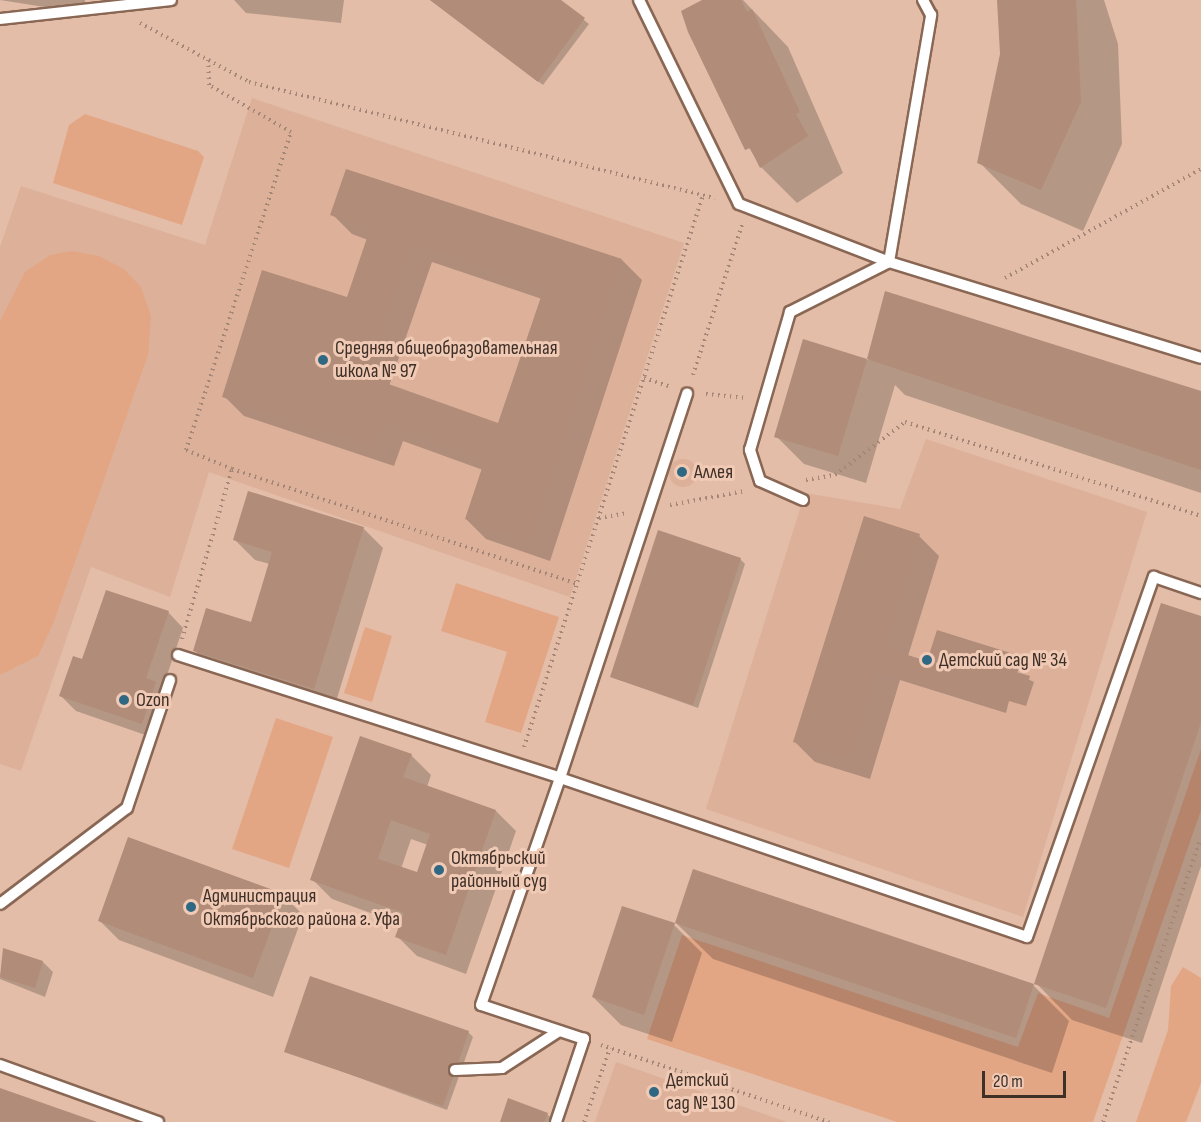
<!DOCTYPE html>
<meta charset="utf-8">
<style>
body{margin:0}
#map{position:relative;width:1201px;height:1122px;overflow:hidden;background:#e3bda8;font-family:"Sofia Sans Condensed",sans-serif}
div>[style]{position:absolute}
.built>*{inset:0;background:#ddb099}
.round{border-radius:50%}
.green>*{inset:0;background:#e3a685}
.shadow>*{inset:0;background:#0003}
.building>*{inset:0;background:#b08c79}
.path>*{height:4px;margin-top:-2px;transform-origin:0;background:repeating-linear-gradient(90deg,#a38676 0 1.5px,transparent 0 6px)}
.roads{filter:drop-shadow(2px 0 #896754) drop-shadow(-2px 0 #896754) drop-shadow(0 2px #896754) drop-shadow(0 -2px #896754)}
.lane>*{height:10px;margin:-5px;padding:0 5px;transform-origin:5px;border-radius:5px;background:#fff}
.dots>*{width:16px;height:16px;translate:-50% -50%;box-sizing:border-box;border:3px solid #f0cab5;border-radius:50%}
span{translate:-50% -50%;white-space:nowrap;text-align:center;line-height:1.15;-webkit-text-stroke:6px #f0cab5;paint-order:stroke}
.poi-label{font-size:20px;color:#3e2f27}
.left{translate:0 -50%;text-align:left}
.scale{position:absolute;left:982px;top:1071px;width:84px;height:27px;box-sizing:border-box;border:3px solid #3e2f27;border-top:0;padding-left:8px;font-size:18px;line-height:21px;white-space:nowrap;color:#3e2f27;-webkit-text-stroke:4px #f0cab5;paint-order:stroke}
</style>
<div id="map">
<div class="built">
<i style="clip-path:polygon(252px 98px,684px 243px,570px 597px,209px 472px,170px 597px,91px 567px,21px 771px,0 764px,0 247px,21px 186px,205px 245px)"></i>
<i style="clip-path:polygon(926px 439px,1147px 512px,1023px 917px,706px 809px,805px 493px,900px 509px)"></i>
<i class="round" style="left:669px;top:459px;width:28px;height:28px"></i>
<i style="clip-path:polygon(616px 1062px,787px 1122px,595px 1122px)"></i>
</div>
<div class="green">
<i style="clip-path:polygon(85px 114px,198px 151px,204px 157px,182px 225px,53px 183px,69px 125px)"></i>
<i style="clip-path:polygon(72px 251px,99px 256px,124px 269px,141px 287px,151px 316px,148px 355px,53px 624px,38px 656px,0 675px,0 321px,25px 272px,50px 255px)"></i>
<i style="clip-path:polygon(456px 583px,559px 617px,521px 733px,485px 722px,507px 652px,441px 631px)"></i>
<i style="clip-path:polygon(365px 627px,392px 636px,372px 702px,344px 693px)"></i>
<i style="clip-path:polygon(276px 718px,333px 737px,289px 868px,232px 849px)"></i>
<i style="clip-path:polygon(1201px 749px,1201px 810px,1093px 1122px,897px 1122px,647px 1039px,682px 935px,1018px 1047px,1038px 993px,1109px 1018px)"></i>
<i style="clip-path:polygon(1183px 967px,1201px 978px,1201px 1083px,1186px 1122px,1136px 1122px,1168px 1030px,1171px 986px)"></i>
</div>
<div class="shadow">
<i style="clip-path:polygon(0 0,85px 0,83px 13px)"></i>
<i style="clip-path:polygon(234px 0,344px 0,341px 23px,246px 13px)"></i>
<i style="clip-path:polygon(430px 0,559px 0,589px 24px,543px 85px)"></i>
<i style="clip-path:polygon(705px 0,743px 0,788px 47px,843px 173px,797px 203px,761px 167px,728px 114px)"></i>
<i style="clip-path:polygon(998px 0,1104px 0,1118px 44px,1122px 144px,1083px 231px,1021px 204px,979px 162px,1002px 52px)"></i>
<i style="clip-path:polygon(evenodd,332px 214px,622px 260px,642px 280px,550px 561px,486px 539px,466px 519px,483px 470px,403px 441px,394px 466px,244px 416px,224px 396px,348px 299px,368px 240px,352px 234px,332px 214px,432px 262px,542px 299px,499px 425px,389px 386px,432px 262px)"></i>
<i style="clip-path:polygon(886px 293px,1201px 392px,1201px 493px,905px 395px,895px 385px,866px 483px,804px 464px,776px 436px,804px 341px,868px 360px)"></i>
<i style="clip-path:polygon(363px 528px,383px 548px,334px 708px,215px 671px,195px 651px,252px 624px,270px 564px,255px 560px,235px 540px)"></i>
<i style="clip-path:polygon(919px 536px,939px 556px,908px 656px,928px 663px,1016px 656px,1021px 661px,1017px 674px,1034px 682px,1026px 706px,1009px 701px,1006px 713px,900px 680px,870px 779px,815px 762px,795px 742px)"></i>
<i style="clip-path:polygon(740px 559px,745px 564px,698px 708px,611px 677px)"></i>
<i style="clip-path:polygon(168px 612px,183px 628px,162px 690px,170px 698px,157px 739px,76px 711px,61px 696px,83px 661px)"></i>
<i style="clip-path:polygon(1201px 618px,1201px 866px,1142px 1043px,1072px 1020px,1036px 983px)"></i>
<i style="clip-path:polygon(evenodd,411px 755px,431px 775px,427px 787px,496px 811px,516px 831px,466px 974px,417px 956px,397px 936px,401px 924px,332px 899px,312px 879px,411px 755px,411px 839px,428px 845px,418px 874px,401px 869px,411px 839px)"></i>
<i style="clip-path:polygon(283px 895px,303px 915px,273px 997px,119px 940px,99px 920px)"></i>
<i style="clip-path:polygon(676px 923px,1033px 985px,1069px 1021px,1052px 1073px,713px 959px)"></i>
<i style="clip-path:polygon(674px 925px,702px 953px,672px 1042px,621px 1025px,593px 997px)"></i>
<i style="clip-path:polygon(4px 950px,43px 962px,53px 972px,45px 997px,0 979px)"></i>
<i style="clip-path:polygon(468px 1032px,473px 1037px,447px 1110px,286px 1051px)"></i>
<i style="clip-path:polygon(547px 1114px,555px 1122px,501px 1122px)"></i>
</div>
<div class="building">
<i style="clip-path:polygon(430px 0,561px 0,585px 18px,538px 82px)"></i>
<i style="clip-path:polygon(702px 0,741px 0,747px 12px,752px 9px,800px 112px,796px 114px,808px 136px,760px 168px,750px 148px,745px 150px,688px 32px,681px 11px)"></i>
<i style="clip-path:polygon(997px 0,1076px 0,1081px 102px,1041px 190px,977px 163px,1000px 54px)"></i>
<i style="clip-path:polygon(evenodd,346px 169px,622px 259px,530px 542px,465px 519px,485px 459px,383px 422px,374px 447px,222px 397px,262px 270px,347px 297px,370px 229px,330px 215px,346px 169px,412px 243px,544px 288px,498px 423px,366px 376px,412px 243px)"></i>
<i style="clip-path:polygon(885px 291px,1201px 391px,1201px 470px,867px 359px)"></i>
<i style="clip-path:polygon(803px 339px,867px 359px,838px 456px,774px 437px)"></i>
<i style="clip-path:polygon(248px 491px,364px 527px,314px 689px,193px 651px,206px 608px,251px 622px,272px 552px,233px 540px)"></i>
<i style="clip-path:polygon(864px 516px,920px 534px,885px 648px,927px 661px,937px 630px,1017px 655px,1012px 671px,1030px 676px,1022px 703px,1005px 698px,1001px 710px,877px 671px,850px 760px,793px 742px)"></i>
<i style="clip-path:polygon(658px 530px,741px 558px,693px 705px,610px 677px)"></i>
<i style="clip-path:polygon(106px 590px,169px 611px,146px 678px,156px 682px,142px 724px,59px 696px,73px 656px,82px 659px)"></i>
<i style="clip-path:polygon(1161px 603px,1201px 616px,1201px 722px,1106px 1008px,1034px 984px)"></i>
<i style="clip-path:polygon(evenodd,360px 736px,412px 754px,403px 777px,496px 810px,446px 955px,395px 937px,404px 913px,310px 880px,360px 736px,391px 820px,430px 834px,417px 872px,378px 859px,391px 820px)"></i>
<i style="clip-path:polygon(128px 837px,284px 894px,253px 978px,98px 921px)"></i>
<i style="clip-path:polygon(693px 869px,1034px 984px,1016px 1038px,675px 923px)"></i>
<i style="clip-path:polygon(622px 906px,675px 923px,644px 1015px,592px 997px)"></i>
<i style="clip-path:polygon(3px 948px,43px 961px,35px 988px,0 977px)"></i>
<i style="clip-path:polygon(310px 976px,469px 1031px,443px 1106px,284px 1052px)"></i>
<i style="clip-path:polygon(0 1088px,97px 1122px,0 1122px)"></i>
<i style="clip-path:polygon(508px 1098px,548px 1113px,544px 1122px,500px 1122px)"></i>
</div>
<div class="path">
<i style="left:140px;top:23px;width:124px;rotate:28.4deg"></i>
<i style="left:249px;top:82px;width:480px;rotate:14deg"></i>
<i style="left:1005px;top:278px;width:224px;rotate:-29.1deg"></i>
<i style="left:693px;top:375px;width:158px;rotate:-71.9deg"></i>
<i style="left:644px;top:378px;width:26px;rotate:18deg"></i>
<i style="left:706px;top:394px;width:40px;rotate:5.7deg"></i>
<i style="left:232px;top:469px;width:364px;rotate:18.4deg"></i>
<i style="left:806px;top:480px;width:29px;rotate:-10deg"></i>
<i style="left:835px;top:475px;width:88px;rotate:-37.1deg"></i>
<i style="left:905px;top:422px;width:311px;rotate:17.6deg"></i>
<i style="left:670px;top:505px;width:76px;rotate:-10.6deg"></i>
<i style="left:599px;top:518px;width:28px;rotate:-10deg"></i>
<i style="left:182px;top:639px;width:177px;rotate:-73.6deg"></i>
<i style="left:232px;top:469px;width:50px;rotate:-157.6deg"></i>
<i style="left:186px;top:450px;width:335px;rotate:-71.7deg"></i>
<i style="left:291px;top:132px;width:95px;rotate:-150.2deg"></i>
<i style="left:209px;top:85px;width:26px;rotate:-92deg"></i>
<i style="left:524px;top:747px;width:580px;rotate:-72.03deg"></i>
<i style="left:601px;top:1045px;width:241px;rotate:18.7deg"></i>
<i style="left:584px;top:1122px;width:78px;rotate:-70.6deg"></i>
<i style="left:1103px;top:1122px;width:300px;rotate:-71deg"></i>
</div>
<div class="roads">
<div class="lane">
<i style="left:639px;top:0;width:227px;rotate:63.9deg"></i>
<i style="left:739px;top:204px;width:161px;rotate:21.1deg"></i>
<i style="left:889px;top:262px;width:326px;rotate:17.1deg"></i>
<i style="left:0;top:19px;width:172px;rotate:-6.3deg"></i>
<i style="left:803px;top:500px;width:47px;rotate:-156.2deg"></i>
<i style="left:760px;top:481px;width:33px;rotate:-108deg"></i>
<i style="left:750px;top:450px;width:144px;rotate:-73.8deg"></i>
<i style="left:790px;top:312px;width:111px;rotate:-26.8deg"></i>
<i style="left:889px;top:262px;width:251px;rotate:-80.3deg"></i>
<i style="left:931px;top:15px;width:17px;rotate:-118deg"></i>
<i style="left:178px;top:655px;width:401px;rotate:17.8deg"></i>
<i style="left:560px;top:778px;width:405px;rotate:-71.7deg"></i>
<i style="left:0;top:904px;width:159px;rotate:-37.1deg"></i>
<i style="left:127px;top:808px;width:135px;rotate:-71.4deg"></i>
<i style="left:0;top:1065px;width:168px;rotate:19.8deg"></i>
<i style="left:455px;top:1070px;width:47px;rotate:-2.4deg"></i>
<i style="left:502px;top:1068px;width:68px;rotate:-33deg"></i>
<i style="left:556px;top:1122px;width:88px;rotate:-71.4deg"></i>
<i style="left:584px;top:1039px;width:108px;rotate:-161.7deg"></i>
<i style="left:481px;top:1005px;width:240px;rotate:-70.8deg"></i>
<i style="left:560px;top:778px;width:493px;rotate:18.8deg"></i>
<i style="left:1027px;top:937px;width:382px;rotate:-70.6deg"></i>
<i style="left:1154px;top:577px;width:50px;rotate:18.8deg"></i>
</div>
</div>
<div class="dots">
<i style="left:323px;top:360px;background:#2f6882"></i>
<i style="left:682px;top:472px;background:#2f6882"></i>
<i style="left:927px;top:660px;background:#2f6882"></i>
<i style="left:124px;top:700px;background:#2f6882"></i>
<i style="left:439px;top:870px;background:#2f6882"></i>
<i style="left:191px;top:907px;background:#2f6882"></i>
<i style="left:654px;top:1092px;background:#2f6882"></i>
</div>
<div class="poi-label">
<span class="left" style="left:335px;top:360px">Средняя общеобразовательная<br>школа № 97</span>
<span class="left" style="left:694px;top:472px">Аллея</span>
<span class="left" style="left:939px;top:660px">Детский сад № 34</span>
<span class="left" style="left:136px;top:700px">Ozon</span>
<span class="left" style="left:451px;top:870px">Октябрьский<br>районный суд</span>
<span class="left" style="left:203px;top:908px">Администрация<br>Октябрьского района г. Уфа</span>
<span class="left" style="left:666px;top:1092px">Детский<br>сад № 130</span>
</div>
<div class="scale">20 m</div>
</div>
